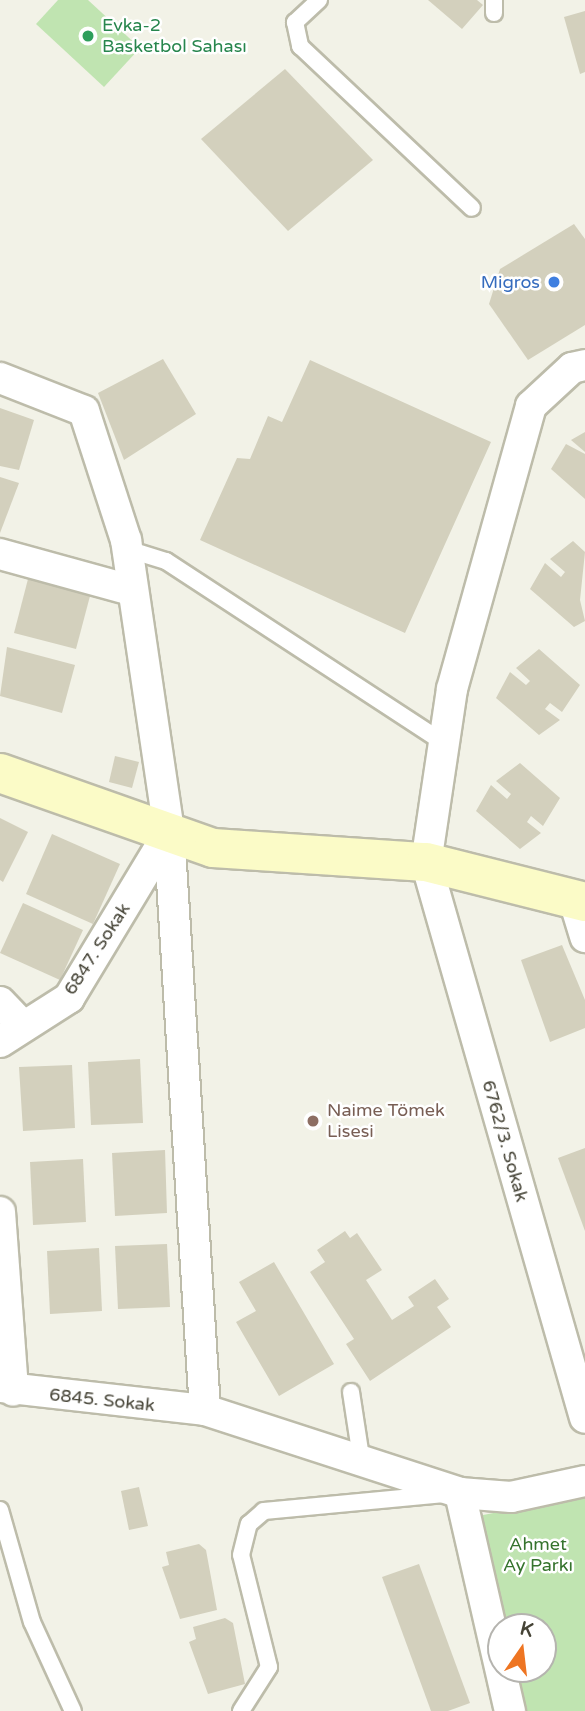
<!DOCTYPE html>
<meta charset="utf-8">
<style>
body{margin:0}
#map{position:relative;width:585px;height:1711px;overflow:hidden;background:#f2f2e7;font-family:"Varela Round",sans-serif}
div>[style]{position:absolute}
.green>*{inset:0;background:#c0e4b1}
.building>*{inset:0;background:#d3d0bd}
.roads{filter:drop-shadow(2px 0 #bdbcaa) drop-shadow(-2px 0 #bdbcaa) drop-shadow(0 2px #bdbcaa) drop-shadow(0 -2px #bdbcaa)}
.lane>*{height:16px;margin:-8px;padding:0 8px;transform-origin:8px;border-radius:8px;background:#fff}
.street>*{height:30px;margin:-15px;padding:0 15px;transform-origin:15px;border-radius:15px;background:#fff}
.secondary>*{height:38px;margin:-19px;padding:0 19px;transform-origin:19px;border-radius:19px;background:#fbfbc7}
.dots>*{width:19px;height:19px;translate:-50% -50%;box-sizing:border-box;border:4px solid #fff;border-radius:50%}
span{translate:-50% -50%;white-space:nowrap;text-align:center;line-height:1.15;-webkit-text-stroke:5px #fff;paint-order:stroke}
.leisure-label{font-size:18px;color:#27864d}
.left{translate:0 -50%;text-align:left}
.shop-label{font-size:18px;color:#366cbe}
.right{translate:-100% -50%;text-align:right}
.street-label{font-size:18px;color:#454336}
.education-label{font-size:18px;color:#785e54}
.park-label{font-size:18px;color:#35732d}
.north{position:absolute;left:487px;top:1613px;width:70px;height:70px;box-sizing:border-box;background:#fff;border:2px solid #b5b4af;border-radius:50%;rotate:14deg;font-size:19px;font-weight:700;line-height:28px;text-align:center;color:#454336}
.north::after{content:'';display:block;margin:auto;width:24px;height:32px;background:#ee7522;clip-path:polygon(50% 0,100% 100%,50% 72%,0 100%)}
</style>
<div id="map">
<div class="green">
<i style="clip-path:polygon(58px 0,88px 0,140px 48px,104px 87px,36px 24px)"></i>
<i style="clip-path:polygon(585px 1495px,585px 1711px,527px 1711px,517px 1669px,543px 1669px,543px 1627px,506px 1627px,478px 1516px)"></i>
</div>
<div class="building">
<i style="clip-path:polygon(428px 0,477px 0,483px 5px,462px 29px)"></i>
<i style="clip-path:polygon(585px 11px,585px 72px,580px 74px,564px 17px)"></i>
<i style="clip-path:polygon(285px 69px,373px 160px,288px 231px,201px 139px)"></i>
<i style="clip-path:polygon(574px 224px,585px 239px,585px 325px,528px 360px,489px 304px,500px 269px)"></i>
<i style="clip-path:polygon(163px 359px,196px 414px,124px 460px,98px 393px)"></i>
<i style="clip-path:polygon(310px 360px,491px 442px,405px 633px,200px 540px,237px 458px,250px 459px,268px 416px,282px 422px)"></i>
<i style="clip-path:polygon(0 408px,34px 420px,19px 470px,0 466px)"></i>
<i style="clip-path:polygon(585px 432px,585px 452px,571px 440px)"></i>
<i style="clip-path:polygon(566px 444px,585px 454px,585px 499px,551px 469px)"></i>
<i style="clip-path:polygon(0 477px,19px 483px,0 533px)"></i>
<i style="clip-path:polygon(573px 541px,585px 552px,580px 600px,585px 621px,574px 627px,530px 589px,545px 563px,561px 577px,565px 572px,550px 559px)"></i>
<i style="clip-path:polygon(28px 579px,90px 596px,76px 649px,14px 633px)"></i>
<i style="clip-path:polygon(7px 647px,75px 665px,62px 713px,0 696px)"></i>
<i style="clip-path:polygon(539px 649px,580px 685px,562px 712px,550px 703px,545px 709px,560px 720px,539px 735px,496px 698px,510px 672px,526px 685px,530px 681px,516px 668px)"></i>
<i style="clip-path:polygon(115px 756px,139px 762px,132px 788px,109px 782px)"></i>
<i style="clip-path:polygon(520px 763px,560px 798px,543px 826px,531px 816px,527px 822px,541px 833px,520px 849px,476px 811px,491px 785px,507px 799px,511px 794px,496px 781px)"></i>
<i style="clip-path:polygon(0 818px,28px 832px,3px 882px,0 880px)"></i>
<i style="clip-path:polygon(52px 834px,120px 864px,93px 924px,26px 894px)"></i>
<i style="clip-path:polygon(23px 903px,83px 930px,60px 980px,0 953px)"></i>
<i style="clip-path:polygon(562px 945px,585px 1000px,585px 1028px,550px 1042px,521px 960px)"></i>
<i style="clip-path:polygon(140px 1059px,143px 1123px,91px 1125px,88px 1062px)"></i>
<i style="clip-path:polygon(72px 1065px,75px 1128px,23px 1131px,19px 1067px)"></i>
<i style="clip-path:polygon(585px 1148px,585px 1231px,558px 1158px)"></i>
<i style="clip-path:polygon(165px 1150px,167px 1213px,115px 1216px,112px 1153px)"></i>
<i style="clip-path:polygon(83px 1159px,86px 1222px,33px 1225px,30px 1162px)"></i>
<i style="clip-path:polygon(345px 1231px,350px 1238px,357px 1233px,382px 1270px,366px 1280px,392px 1320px,414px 1306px,408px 1297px,435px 1279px,449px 1299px,437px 1307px,451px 1327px,370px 1381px,346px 1344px,354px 1339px,310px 1272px,325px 1262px,317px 1250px)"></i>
<i style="clip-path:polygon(167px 1244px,170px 1307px,118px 1309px,115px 1246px)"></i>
<i style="clip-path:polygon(99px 1248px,102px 1311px,50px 1314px,47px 1251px)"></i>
<i style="clip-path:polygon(274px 1262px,334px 1364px,279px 1396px,236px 1322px,256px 1311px,239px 1282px)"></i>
<i style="clip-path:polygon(139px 1487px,148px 1526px,129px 1530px,121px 1491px)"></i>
<i style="clip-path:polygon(199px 1544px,206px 1550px,217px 1610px,180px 1619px,162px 1567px,169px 1565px,166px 1552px)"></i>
<i style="clip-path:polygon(419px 1564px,470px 1703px,448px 1711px,431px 1711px,382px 1577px)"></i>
<i style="clip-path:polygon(225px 1618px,233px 1623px,245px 1684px,208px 1694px,189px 1642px,196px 1639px,193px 1627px)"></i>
</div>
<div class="roads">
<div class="lane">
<i style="left:319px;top:0;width:33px;rotate:137deg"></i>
<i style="left:295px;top:22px;width:25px;rotate:78deg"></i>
<i style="left:300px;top:46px;width:236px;rotate:43.3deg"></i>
<i style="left:494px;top:0;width:13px;rotate:90deg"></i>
<i style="left:127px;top:549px;width:41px;rotate:17.1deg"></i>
<i style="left:166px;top:561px;width:332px;rotate:33.2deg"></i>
<i style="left:351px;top:1392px;width:73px;rotate:81.3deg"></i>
<i style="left:0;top:1510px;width:116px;rotate:74.1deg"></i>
<i style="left:32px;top:1622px;width:98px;rotate:65.3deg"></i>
<i style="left:241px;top:1711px;width:52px;rotate:-57.5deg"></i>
<i style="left:269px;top:1667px;width:115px;rotate:-104deg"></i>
<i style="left:241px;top:1555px;width:32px;rotate:-76deg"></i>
<i style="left:249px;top:1524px;width:20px;rotate:-41deg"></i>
<i style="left:264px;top:1511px;width:181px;rotate:-5.4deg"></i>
</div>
<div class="street">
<i style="left:585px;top:365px;width:13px;rotate:167deg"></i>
<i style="left:572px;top:368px;width:56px;rotate:137.2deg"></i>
<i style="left:531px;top:406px;width:294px;rotate:105.6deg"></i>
<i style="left:452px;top:689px;width:175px;rotate:98.5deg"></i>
<i style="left:426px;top:862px;width:578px;rotate:74.04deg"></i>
<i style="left:0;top:378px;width:90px;rotate:21.4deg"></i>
<i style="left:84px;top:411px;width:136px;rotate:72deg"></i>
<i style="left:126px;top:540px;width:295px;rotate:81.6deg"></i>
<i style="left:169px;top:832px;width:579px;rotate:86.44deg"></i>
<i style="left:0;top:554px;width:136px;rotate:15.4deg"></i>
<i style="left:574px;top:900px;width:39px;rotate:73deg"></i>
<i style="left:0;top:1002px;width:30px;rotate:46deg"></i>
<i style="left:0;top:1042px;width:82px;rotate:-32.5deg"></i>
<i style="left:69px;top:998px;width:194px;rotate:-58.9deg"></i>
<i style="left:0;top:1212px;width:179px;rotate:85.8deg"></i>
<i style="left:0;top:1387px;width:206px;rotate:6.4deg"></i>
<i style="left:205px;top:1410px;width:268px;rotate:18deg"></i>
<i style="left:460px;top:1493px;width:51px;rotate:4.5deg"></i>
<i style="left:511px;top:1497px;width:76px;rotate:-12.2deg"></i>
<i style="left:460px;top:1493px;width:224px;rotate:77.1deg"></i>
</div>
<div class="secondary">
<i style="left:0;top:773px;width:226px;rotate:19.4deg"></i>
<i style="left:213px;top:848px;width:213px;rotate:3.8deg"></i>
<i style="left:426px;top:862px;width:164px;rotate:14.1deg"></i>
</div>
</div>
<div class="dots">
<i style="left:88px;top:36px;background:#2e9e5b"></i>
<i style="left:554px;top:282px;background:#3f7fe0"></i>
<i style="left:313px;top:1121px;background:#8d6e63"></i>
</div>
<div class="leisure-label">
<span class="left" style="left:102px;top:36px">Evka-2<br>Basketbol Sahası</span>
</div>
<div class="shop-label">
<span class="right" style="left:540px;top:282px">Migros</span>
</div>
<div class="street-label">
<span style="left:97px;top:949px;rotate:-57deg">6847. Sokak</span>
<span style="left:505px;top:1141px;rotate:74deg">6762/3. Sokak</span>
<span style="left:102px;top:1400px;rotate:6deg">6845. Sokak</span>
</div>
<div class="education-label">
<span class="left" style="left:327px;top:1121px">Naime Tömek<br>Lisesi</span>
</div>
<div class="park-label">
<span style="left:538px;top:1555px">Ahmet<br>Ay Parkı</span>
</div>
<div class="north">K</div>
</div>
